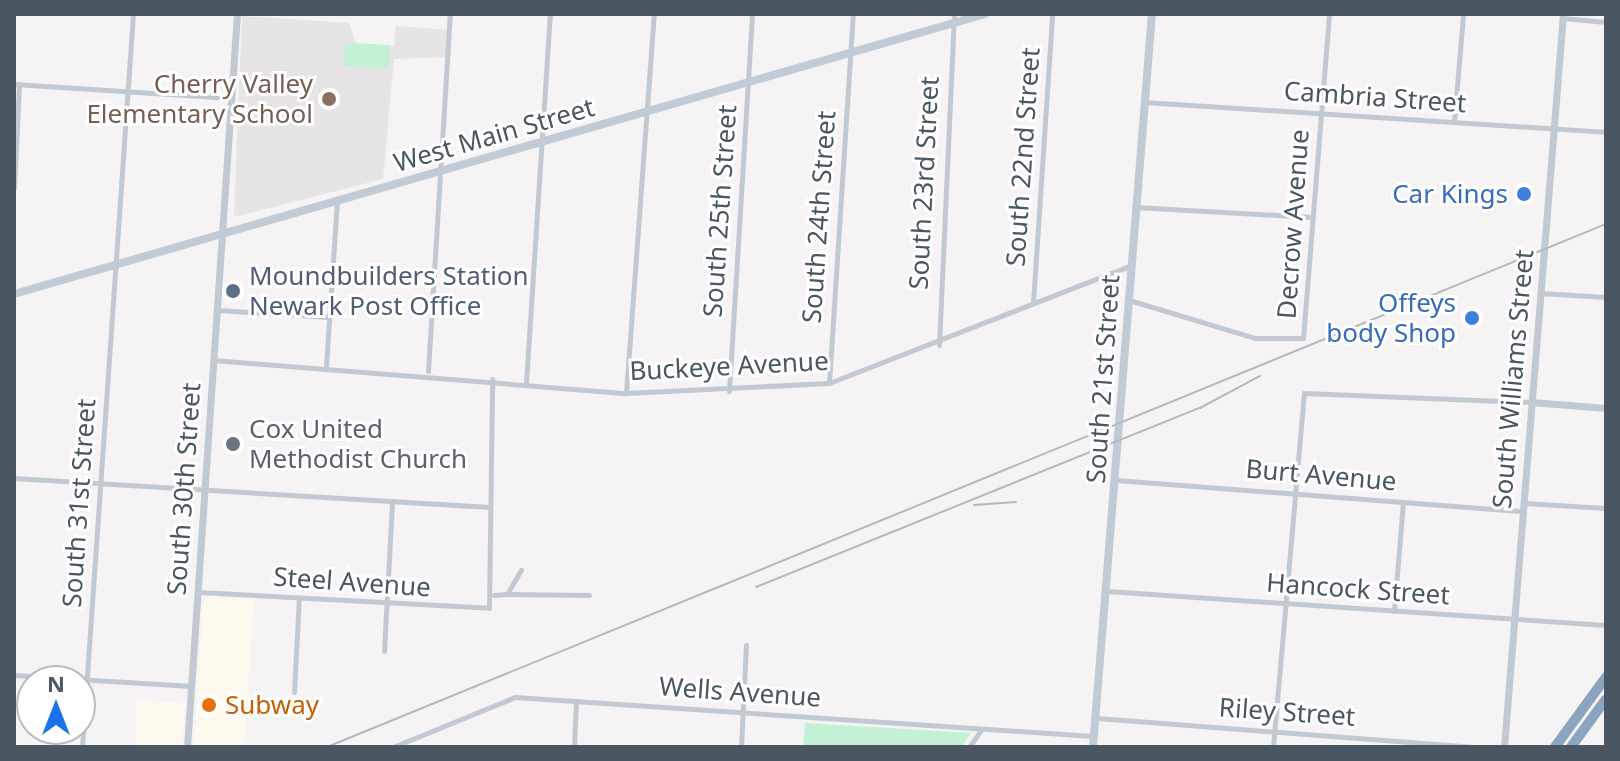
<!DOCTYPE html>
<style>
body{margin:0}
#map{position:relative;width:1620px;height:761px;overflow:hidden;background:#f5f3f3;font-family:"Noto Sans",sans-serif}
div>[style]{position:absolute}
.commercial>*{inset:0;background:#fdf9ef}
.education>*{inset:0;background:#e6e4e5}
.green>*{inset:0;background:#c3f1d5}
.minor>*{height:5px;margin:-2.5px;padding:0 2.5px;transform-origin:2.5px;border-radius:2.5px;background:#c1cad2}
.tertiary>*{height:7px;margin:-3.5px;padding:0 3.5px;transform-origin:3.5px;border-radius:3.5px;background:#c1cad2}
.secondary>*{height:8px;margin:-4px;padding:0 4px;transform-origin:4px;border-radius:4px;background:#c1cbd6}
.motorway>*{height:10px;margin:-5px;padding:0 5px;transform-origin:5px;border-radius:5px;background:#8ba5c1}
.rail>*{height:2px;margin:-1px;padding:0 1px;transform-origin:1px;border-radius:1px;background:#b5b8bd}
.dots>*{width:22px;height:22px;translate:-50% -50%;box-sizing:border-box;border:4px solid #fff;border-radius:50%}
span{translate:-50% -50%;white-space:nowrap;text-align:center;line-height:1.15;-webkit-text-stroke:6px #fff;paint-order:stroke}
.education-label{font-size:26px;color:#785e54}
.right{translate:-100% -50%;text-align:right}
.street-label{font-size:26px;color:#4a5661}
.shop-label{font-size:26px;color:#366cbe}
.service-label{font-size:26px;color:#4e5e75}
.left{translate:0 -50%;text-align:left}
.worship-label{font-size:26px;color:#5b616d}
.food-label{font-size:26px;color:#c56008}
.frame{position:absolute;inset:0;border:16px solid #4a5661;pointer-events:none}
.north{position:absolute;left:16px;top:665px;width:80px;height:80px;box-sizing:border-box;background:#fff;border:2px solid #b7bbc0;border-radius:50%;rotate:0deg;font-size:22px;font-weight:700;line-height:32px;text-align:center;color:#4a5661}
.north::after{content:'';display:block;margin:auto;width:28px;height:36px;background:#1a73e8;clip-path:polygon(50% 0,100% 100%,50% 72%,0 100%)}
</style>
<div id="map">
<div class="commercial">
<i style="clip-path:polygon(211px 596px,254px 599px,244px 747px,194px 747px,203px 602px)"></i>
<i style="clip-path:polygon(137px 700px,185px 703px,182px 747px,135px 747px)"></i>
</div>
<div class="education">
<i style="clip-path:polygon(242px 16px,349px 23px,356px 43px,394px 46px,396px 26px,449px 30px,447px 57px,394px 59px,383px 179px,234px 217px)"></i>
</div>
<div class="green">
<i style="clip-path:polygon(345px 43px,390px 45px,389px 69px,344px 66px)"></i>
<i style="clip-path:polygon(805px 723px,971px 733px,962px 747px,803px 747px)"></i>
</div>
<div class="minor">
<i style="left:1562px;top:18px;width:44px;rotate:5.2deg"></i>
<i style="left:14px;top:84px;width:217px;rotate:3.7deg"></i>
<i style="left:1144px;top:102px;width:463px;rotate:3.7deg"></i>
<i style="left:1454px;top:122px;width:108px;rotate:-85.2deg"></i>
<i style="left:14px;top:188px;width:104px;rotate:-87.2deg"></i>
<i style="left:1134px;top:207px;width:179px;rotate:3.2deg"></i>
<i style="left:1540px;top:293px;width:66px;rotate:3.5deg"></i>
<i style="left:1129px;top:300px;width:132px;rotate:16.8deg"></i>
<i style="left:1255px;top:338px;width:48px"></i>
<i style="left:1303px;top:338px;width:325px;rotate:-85.4deg"></i>
<i style="left:1033px;top:303px;width:290px;rotate:-86.2deg"></i>
<i style="left:217px;top:310px;width:112px;rotate:3.6deg"></i>
<i style="left:939px;top:345px;width:331px;rotate:-87.4deg"></i>
<i style="left:213px;top:360px;width:414px;rotate:4.6deg"></i>
<i style="left:626px;top:393px;width:203px;rotate:-2.8deg"></i>
<i style="left:829px;top:383px;width:324px;rotate:-21.3deg"></i>
<i style="left:326px;top:366px;width:164px;rotate:-86.2deg"></i>
<i style="left:428px;top:371px;width:358px;rotate:-86.5deg"></i>
<i style="left:526px;top:383px;width:370px;rotate:-86.3deg"></i>
<i style="left:829px;top:383px;width:370px;rotate:-86.3deg"></i>
<i style="left:729px;top:391px;width:378px;rotate:-86.5deg"></i>
<i style="left:626px;top:393px;width:380px;rotate:-85.8deg"></i>
<i style="left:14px;top:478px;width:477px;rotate:3.5deg"></i>
<i style="left:1116px;top:480px;width:408px;rotate:4.4deg"></i>
<i style="left:1524px;top:503px;width:82px;rotate:3.5deg"></i>
<i style="left:1107px;top:591px;width:500px;rotate:3.9deg"></i>
<i style="left:198px;top:592px;width:291px;rotate:3.1deg"></i>
<i style="left:489px;top:608px;width:229px;rotate:-89.2deg"></i>
<i style="left:507px;top:594px;width:82px;rotate:0.7deg"></i>
<i style="left:494px;top:595px;width:13px;rotate:-4deg"></i>
<i style="left:507px;top:594px;width:28px;rotate:-60deg"></i>
<i style="left:1394px;top:611px;width:109px;rotate:-85.3deg"></i>
<i style="left:384px;top:651px;width:150px;rotate:-86.9deg"></i>
<i style="left:14px;top:675px;width:177px;rotate:3.6deg"></i>
<i style="left:294px;top:692px;width:94px;rotate:-87deg"></i>
<i style="left:1097px;top:718px;width:379px;rotate:4.4deg"></i>
<i style="left:82px;top:747px;width:735px;rotate:-86.02deg"></i>
<i style="left:393px;top:747px;width:132px;rotate:-22.3deg"></i>
<i style="left:515px;top:697px;width:579px;rotate:3.86deg"></i>
<i style="left:574px;top:747px;width:46px;rotate:-87.5deg"></i>
<i style="left:741px;top:747px;width:102px;rotate:-87.2deg"></i>
<i style="left:969px;top:747px;width:21px;rotate:-55deg"></i>
<i style="left:1273px;top:747px;width:355px;rotate:-85deg"></i>
<i style="left:1304px;top:393px;width:227px;rotate:2.3deg"></i>
</div>
<div class="tertiary">
<i style="left:1531px;top:402px;width:75px;rotate:4.6deg"></i>
<i style="left:187px;top:747px;width:735px;rotate:-86.1deg"></i>
<i style="left:1504px;top:747px;width:735px;rotate:-85.4deg"></i>
</div>
<div class="secondary">
<i style="left:14px;top:294px;width:1011px;rotate:-16.09deg"></i>
<i style="left:1093px;top:747px;width:735px;rotate:-85.4deg"></i>
</div>
<div class="motorway">
<i style="left:1555px;top:747px;width:87px;rotate:-53.9deg"></i>
<i style="left:1571px;top:747px;width:59px;rotate:-53.9deg"></i>
</div>
<div class="rail">
<i style="left:974px;top:505px;width:42px;rotate:-4.1deg"></i>
<i style="left:756px;top:587px;width:479px;rotate:-22deg"></i>
<i style="left:1200px;top:408px;width:68px;rotate:-28.1deg"></i>
<i style="left:327px;top:747px;width:1382px;rotate:-22.24deg"></i>
</div>
<div class="dots">
<i style="left:329px;top:99px;background:#8d6e63"></i>
<i style="left:1524px;top:194px;background:#3f7fe0"></i>
<i style="left:233px;top:291px;background:#5c6f8a"></i>
<i style="left:1472px;top:318px;background:#3f7fe0"></i>
<i style="left:233px;top:444px;background:#6b7280"></i>
<i style="left:209px;top:705px;background:#e8710a"></i>
</div>
<div class="education-label">
<span class="right" style="left:313px;top:99px">Cherry Valley<br>Elementary School</span>
</div>
<div class="street-label">
<span style="left:1375px;top:97px;rotate:4deg">Cambria Street</span>
<span style="left:494px;top:135px;rotate:-16deg">West Main Street</span>
<span style="left:1023px;top:157px;rotate:-86deg">South 22nd Street</span>
<span style="left:924px;top:183px;rotate:-87deg">South 23rd Street</span>
<span style="left:720px;top:211px;rotate:-86deg">South 25th Street</span>
<span style="left:819px;top:217px;rotate:-86deg">South 24th Street</span>
<span style="left:1293px;top:224px;rotate:-86deg">Decrow Avenue</span>
<span style="left:729px;top:366px;rotate:-3deg">Buckeye Avenue</span>
<span style="left:1103px;top:379px;rotate:-86deg">South 21st Street</span>
<span style="left:1513px;top:379px;rotate:-85deg">South Williams Street</span>
<span style="left:1321px;top:475px;rotate:5deg">Burt Avenue</span>
<span style="left:184px;top:489px;rotate:-86deg">South 30th Street</span>
<span style="left:79px;top:503px;rotate:-86deg">South 31st Street</span>
<span style="left:352px;top:582px;rotate:4deg">Steel Avenue</span>
<span style="left:1358px;top:589px;rotate:4deg">Hancock Street</span>
<span style="left:740px;top:692px;rotate:4deg">Wells Avenue</span>
<span style="left:1287px;top:712px;rotate:4deg">Riley Street</span>
</div>
<div class="shop-label">
<span class="right" style="left:1508px;top:194px">Car Kings</span>
<span class="right" style="left:1456px;top:318px">Offeys<br>body Shop</span>
</div>
<div class="service-label">
<span class="left" style="left:249px;top:291px">Moundbuilders Station<br>Newark Post Office</span>
</div>
<div class="worship-label">
<span class="left" style="left:249px;top:444px">Cox United<br>Methodist Church</span>
</div>
<div class="food-label">
<span class="left" style="left:225px;top:705px">Subway</span>
</div>
<div class="frame"></div>
<div class="north">N</div>
</div>
